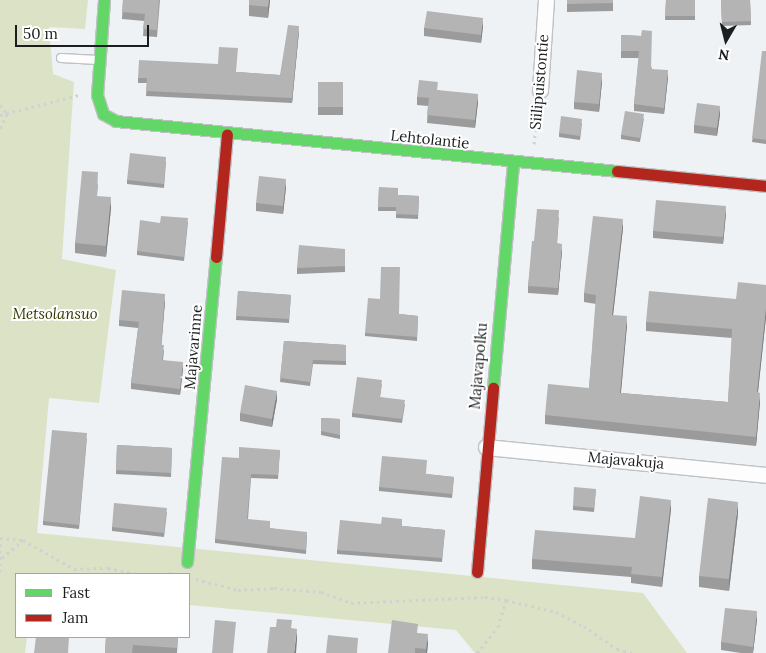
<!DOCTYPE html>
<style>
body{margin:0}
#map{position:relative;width:766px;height:653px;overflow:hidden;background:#eff2f4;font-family:Lora,serif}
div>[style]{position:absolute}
.green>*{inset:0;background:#dce2c6}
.path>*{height:3px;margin-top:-1.5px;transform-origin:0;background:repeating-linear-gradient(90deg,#d0d2d2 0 2.5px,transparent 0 6.5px)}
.roads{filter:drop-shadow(1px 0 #bfc2c4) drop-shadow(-1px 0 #bfc2c4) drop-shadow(0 1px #bfc2c4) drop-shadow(0 -1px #bfc2c4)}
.lane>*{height:8px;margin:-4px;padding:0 4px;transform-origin:4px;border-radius:4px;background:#fdfdfd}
.street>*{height:15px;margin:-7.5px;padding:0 7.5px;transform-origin:7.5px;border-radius:7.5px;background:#fdfdfd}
.fast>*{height:11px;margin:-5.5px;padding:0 5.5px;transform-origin:5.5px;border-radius:5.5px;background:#63d668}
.jam>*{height:11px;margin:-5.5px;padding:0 5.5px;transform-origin:5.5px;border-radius:5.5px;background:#b3261e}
.wall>*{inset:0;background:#9b9b9c}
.shaded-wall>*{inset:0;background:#7e7e7f}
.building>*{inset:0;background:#b4b4b5}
span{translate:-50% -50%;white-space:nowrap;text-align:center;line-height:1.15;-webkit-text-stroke:4px #fff;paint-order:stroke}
.street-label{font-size:15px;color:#1b1e1f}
.park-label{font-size:15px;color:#333800;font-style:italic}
.legend{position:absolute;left:15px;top:573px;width:175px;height:65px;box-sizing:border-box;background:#fff;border:1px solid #a4a5a5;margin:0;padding:6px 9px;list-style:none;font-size:15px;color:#1b1e1f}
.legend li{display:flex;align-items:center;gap:10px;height:25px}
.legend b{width:25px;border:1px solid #a4a5a5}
.north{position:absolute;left:701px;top:15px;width:50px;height:50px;-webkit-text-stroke:4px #fff;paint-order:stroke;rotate:188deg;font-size:14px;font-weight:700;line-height:20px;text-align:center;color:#1b1e1f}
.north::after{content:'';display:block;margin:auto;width:18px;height:22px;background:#1b1e1f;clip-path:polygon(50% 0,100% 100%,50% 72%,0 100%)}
.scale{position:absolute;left:15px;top:25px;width:134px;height:22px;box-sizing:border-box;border:2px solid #1b1e1f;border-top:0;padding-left:6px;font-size:15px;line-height:18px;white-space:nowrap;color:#1b1e1f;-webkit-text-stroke:4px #fff;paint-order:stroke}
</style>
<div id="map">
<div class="green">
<i style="clip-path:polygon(0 0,88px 0,85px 29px,49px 27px,53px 74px,74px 82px,62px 259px,116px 270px,99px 403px,49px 398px,37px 533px,643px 593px,687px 653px,475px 653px,456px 630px,189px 605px,189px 574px,16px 574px,16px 637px,27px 637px,25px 653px,0 653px)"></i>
</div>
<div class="path">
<i style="left:0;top:105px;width:11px;rotate:52deg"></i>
<i style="left:7px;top:114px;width:17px;rotate:115deg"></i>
<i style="left:0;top:115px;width:81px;rotate:-14.2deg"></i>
<i style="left:534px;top:144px;width:39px;rotate:-84deg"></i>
<i style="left:0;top:538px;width:23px;rotate:5deg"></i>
<i style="left:23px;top:540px;width:59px;rotate:29.6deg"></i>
<i style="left:74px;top:569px;width:34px;rotate:-2deg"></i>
<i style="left:108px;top:568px;width:31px;rotate:11deg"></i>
<i style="left:2px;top:558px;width:28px;rotate:-41deg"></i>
<i style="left:0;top:572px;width:35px;rotate:-90deg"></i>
<i style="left:162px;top:574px;width:9px;rotate:-6deg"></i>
<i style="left:196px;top:579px;width:43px;rotate:14.7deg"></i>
<i style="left:238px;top:590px;width:36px;rotate:-3deg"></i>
<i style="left:274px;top:588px;width:47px;rotate:4.9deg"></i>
<i style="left:321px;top:592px;width:32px;rotate:20deg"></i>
<i style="left:351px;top:603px;width:134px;rotate:-2.6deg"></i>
<i style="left:485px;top:597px;width:21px;rotate:8deg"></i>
<i style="left:506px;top:600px;width:51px;rotate:13.5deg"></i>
<i style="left:556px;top:612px;width:31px;rotate:27deg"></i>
<i style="left:584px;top:626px;width:40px;rotate:34.9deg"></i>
<i style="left:617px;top:649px;width:16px;rotate:15deg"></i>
<i style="left:477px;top:653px;width:33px;rotate:-51deg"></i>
<i style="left:498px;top:627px;width:28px;rotate:-73deg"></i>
</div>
<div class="roads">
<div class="lane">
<i style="left:61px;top:58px;width:37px;rotate:3deg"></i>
</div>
<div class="street">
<i style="left:540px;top:90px;width:90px;rotate:-86.2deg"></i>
<i style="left:486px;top:447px;width:281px;rotate:5.7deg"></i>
</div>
<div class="fast">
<i style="left:104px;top:0;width:95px;rotate:94.2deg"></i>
<i style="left:97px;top:95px;width:20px;rotate:72deg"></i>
<i style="left:103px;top:114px;width:15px;rotate:28deg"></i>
<i style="left:116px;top:121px;width:503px;rotate:5.7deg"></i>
<i style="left:493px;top:388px;width:226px;rotate:-84.9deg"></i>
<i style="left:187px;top:562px;width:306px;rotate:-84.6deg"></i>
</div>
<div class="jam">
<i style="left:617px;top:171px;width:150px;rotate:5.7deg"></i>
<i style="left:216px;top:257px;width:123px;rotate:-84.9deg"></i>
<i style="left:477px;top:572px;width:185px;rotate:-85deg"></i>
</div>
</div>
<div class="wall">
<i style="clip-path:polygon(123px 0,160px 0,157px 37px,143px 36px,144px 21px,122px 19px)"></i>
<i style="clip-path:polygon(249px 0,270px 0,268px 18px,249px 16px)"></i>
<i style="clip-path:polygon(567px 0,613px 0,613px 11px,567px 12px)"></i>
<i style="clip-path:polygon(666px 0,695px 0,695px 20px,665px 20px)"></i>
<i style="clip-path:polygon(721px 0,750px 0,751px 25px,722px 26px)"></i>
<i style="clip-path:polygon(483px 26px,481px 43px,424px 36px,424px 28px)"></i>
<i style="clip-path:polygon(299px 31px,292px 103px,146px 96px,147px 83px,138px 83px,138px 78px,237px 72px,280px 75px)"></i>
<i style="clip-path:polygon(621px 35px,641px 36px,652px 69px,668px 77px,664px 114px,634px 111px,634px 104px,639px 58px,621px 58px)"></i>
<i style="clip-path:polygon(766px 51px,766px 144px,752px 142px)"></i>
<i style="clip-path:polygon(602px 81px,599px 112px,574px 109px,574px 102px)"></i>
<i style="clip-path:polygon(318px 82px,343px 82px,343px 115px,318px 115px)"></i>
<i style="clip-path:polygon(438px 90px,478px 102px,475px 128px,427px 123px,428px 106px,417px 105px,417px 97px)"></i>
<i style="clip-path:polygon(720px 114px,717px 136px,694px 133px,694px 125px)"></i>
<i style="clip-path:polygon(644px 118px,640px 142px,621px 139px,621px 135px)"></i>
<i style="clip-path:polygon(582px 123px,580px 140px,559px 137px,559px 133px)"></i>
<i style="clip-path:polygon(166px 161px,164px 188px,127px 184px,127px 180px)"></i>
<i style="clip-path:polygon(98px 183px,97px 196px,111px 208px,106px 257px,75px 253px,75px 243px)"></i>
<i style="clip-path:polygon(286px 187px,283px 214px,256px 211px,256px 203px)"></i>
<i style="clip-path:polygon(379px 187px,398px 195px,419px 196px,418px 219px,396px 218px,396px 211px,378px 211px)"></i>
<i style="clip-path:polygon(726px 213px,723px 244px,653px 238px,653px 231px)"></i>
<i style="clip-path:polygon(559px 217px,557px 244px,562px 251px,558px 295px,528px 293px,528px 286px,534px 241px)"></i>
<i style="clip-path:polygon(188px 222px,184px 261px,137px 255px,137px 251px,160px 223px)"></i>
<i style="clip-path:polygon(623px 228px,613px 315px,627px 325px,621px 393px,728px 402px,732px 338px,646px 331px,646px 322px,736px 299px,766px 285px,766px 317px,758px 392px,760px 402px,756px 446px,545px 424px,545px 415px,589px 388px,596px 304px,584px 302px,584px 293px)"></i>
<i style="clip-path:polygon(345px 249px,345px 272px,297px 274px,297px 268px)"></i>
<i style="clip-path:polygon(238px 291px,291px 295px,289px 323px,236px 320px)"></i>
<i style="clip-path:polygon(165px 301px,161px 345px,164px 351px,163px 360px,183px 368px,180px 395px,131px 389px,131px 383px,138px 328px,119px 326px,119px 320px)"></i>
<i style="clip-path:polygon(399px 314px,418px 316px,417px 341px,365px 336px,365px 333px)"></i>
<i style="clip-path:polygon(284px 341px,346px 345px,346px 365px,313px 364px,310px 386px,280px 382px)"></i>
<i style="clip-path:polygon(382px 384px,380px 397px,405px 404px,402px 423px,352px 417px,352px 413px)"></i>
<i style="clip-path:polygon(277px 399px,272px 427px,240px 421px,240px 413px)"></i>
<i style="clip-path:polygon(321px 418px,340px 419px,340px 439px,321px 435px)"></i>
<i style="clip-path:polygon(87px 437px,79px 529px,43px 525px,43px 521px)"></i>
<i style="clip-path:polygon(117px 445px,172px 448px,171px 477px,116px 474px)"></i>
<i style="clip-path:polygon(280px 450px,278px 479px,251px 478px,248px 519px,270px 528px,307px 535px,306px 554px,215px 543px,215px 539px,239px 458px)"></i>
<i style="clip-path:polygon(426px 474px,454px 477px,452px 498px,379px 491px,379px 487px)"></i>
<i style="clip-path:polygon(596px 489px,594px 512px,573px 510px,573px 506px)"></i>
<i style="clip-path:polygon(671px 509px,662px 587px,631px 583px,631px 577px,532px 569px,532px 559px,635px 538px)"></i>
<i style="clip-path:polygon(167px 512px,164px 537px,112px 531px,112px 527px)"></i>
<i style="clip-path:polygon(738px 513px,729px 591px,699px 587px,699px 576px)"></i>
<i style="clip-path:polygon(402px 526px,445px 530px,442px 562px,337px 554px,337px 550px)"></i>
<i style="clip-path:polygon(757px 619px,753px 653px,741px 653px,721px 650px,721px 642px)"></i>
<i style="clip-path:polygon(418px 633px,428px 643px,427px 653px,388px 653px)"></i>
<i style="clip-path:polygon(106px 637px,178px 637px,177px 653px,105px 653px)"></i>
</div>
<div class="shaded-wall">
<i style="clip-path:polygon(269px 0,270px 0,268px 18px,268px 7px)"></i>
<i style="clip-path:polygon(483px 18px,483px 26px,481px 43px,481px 35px)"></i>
<i style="clip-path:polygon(299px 26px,299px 31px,292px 103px,292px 98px)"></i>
<i style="clip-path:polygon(668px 70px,668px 77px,664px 114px,664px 108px)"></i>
<i style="clip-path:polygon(602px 73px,602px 81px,599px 112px,599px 104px)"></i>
<i style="clip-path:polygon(478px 94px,478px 102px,475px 128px,475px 120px)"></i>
<i style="clip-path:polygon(720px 106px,720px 114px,717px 136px,717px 128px)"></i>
<i style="clip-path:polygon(286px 179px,286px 187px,283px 214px,283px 206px)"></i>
<i style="clip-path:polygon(111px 197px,111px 208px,106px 257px,106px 246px)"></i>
<i style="clip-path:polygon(726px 206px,726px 213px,723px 244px,723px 237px)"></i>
<i style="clip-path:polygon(623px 219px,623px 228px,612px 324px,612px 315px)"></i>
<i style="clip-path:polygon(562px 244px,562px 251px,558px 295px,558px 288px)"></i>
<i style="clip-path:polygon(165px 294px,165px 301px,161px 351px,161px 345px)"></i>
<i style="clip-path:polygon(766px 308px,766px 317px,757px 401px,757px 392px)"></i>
<i style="clip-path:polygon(627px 316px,627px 325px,620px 402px,620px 393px)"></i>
<i style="clip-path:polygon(183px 362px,183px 368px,180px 395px,180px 389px)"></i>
<i style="clip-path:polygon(277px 391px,277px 399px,272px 427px,272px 419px)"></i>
<i style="clip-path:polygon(760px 393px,760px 402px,756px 446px,756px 437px)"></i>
<i style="clip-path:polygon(671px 500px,671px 509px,662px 587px,662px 577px)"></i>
<i style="clip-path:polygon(738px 502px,738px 513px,729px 591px,729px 579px)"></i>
<i style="clip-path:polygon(757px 611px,757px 619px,753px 653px,753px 647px)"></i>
<i style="clip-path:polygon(297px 629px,297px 640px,296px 653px,294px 653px)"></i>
<i style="clip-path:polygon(428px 634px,428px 643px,427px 653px,426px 653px)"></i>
</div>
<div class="building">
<i style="clip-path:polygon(123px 0,159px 0,157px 30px,143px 29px,145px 14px,122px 12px)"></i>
<i style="clip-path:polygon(249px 0,269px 0,268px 7px,249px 5px)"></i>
<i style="clip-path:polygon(567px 0,613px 0,613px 3px,567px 4px)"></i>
<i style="clip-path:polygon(666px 0,695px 0,695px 16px,665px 16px)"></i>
<i style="clip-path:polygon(721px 0,750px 0,751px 21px,722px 22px)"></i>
<i style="clip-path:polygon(427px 11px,483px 18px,481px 35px,424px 28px)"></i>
<i style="clip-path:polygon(288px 25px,299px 26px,292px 98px,146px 91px,147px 78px,138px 78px,139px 60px,218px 64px,219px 47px,238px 48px,236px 72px,280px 75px)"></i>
<i style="clip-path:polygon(642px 30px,652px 31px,651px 69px,668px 70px,664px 108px,634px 104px,639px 51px,621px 51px,621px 35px,641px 36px)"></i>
<i style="clip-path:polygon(762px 51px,766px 51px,766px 140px,752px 138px)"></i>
<i style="clip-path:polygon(577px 70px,602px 73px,599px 104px,574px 102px)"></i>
<i style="clip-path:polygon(419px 80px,438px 82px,437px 90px,478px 94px,475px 120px,427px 115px,429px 98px,417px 97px)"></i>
<i style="clip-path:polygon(318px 82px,343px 82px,343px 107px,318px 107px)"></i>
<i style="clip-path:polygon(697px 103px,720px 106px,717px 128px,694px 125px)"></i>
<i style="clip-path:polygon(625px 111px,644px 114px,640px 138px,621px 135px)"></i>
<i style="clip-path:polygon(561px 116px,582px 119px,580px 136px,559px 133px)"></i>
<i style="clip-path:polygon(130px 153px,166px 157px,164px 184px,127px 180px)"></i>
<i style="clip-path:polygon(82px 171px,98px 172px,97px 196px,111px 197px,106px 246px,75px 243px)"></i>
<i style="clip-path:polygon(259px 176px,286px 179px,283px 206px,256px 203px)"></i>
<i style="clip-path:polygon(379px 187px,398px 188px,398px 195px,419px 196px,418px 215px,396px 214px,396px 207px,378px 207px)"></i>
<i style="clip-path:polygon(656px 200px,726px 206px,723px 237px,653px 231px)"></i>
<i style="clip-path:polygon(537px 209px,559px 210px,557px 243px,562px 244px,558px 288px,528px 286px,532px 241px,534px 241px)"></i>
<i style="clip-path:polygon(161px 216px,188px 218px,184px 257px,137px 251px,140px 220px,160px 223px)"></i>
<i style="clip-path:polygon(593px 216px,623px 219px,612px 315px,627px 316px,620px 393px,728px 402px,732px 329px,646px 322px,649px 291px,736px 299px,738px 282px,766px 285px,766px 308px,757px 392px,760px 393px,756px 437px,545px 415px,548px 384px,589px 388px,596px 295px,584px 293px)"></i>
<i style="clip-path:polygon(299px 245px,345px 249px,345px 266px,297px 268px)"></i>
<i style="clip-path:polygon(381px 267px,400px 267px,399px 314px,418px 316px,417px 337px,365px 333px,368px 298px,380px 299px)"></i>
<i style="clip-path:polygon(122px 290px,165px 294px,161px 345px,164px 345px,162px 360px,183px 362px,180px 389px,131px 383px,139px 322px,119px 320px)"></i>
<i style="clip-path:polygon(238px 291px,291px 295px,289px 319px,236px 316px)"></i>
<i style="clip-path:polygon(284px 341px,346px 345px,346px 361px,313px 360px,310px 382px,280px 378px)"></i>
<i style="clip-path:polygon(357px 377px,382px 380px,380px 397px,405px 400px,402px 419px,352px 413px)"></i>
<i style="clip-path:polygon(245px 385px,277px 391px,272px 419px,240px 413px)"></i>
<i style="clip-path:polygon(321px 418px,340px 419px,340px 435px,321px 431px)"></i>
<i style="clip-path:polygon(52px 430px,87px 433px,79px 525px,43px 521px)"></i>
<i style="clip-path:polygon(117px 445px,172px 448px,171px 473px,116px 470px)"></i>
<i style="clip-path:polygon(239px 447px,280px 450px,278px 475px,251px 474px,247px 519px,270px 521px,270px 528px,307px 532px,306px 550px,215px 539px,222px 457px,239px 458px)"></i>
<i style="clip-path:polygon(382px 456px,427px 460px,426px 474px,454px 477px,452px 494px,379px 487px)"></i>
<i style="clip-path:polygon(574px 487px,596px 489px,594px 508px,573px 506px)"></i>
<i style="clip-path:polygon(640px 496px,671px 500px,662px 577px,631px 574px,632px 567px,532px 559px,535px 530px,635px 538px)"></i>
<i style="clip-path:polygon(708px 498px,738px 502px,729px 579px,699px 576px)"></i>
<i style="clip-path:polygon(114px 503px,167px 508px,164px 533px,112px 527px)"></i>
<i style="clip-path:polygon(382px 517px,402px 519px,402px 526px,445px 530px,442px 558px,337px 550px,340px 520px,381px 524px)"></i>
<i style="clip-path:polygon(725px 608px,757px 611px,753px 647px,721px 642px)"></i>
<i style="clip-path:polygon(277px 619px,292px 620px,291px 628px,297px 629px,294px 653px,267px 653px,270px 627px,276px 627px)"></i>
<i style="clip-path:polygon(215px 620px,236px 622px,233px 653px,212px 653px)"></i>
<i style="clip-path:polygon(392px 620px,418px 624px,417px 633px,428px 634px,426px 649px,415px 648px,415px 653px,388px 653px)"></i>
<i style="clip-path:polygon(328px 635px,358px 638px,357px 653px,326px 653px)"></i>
<i style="clip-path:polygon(36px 637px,69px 637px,68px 653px,34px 653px)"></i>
<i style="clip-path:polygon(106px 637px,178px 637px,177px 648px,133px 645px,132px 653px,105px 653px)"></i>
</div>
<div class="street-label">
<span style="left:539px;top:82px;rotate:-85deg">Siilipuistontie</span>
<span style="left:430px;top:139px;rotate:6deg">Lehtolantie</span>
<span style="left:193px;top:347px;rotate:-85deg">Majavarinne</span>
<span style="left:478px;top:366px;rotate:-85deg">Majavapolku</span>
<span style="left:626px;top:460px;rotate:5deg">Majavakuja</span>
</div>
<div class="park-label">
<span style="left:55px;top:314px">Metsolansuo</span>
</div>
<ul class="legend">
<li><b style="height:6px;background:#63d668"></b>Fast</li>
<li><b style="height:6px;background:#b3261e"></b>Jam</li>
</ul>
<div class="north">N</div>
<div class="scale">50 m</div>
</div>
